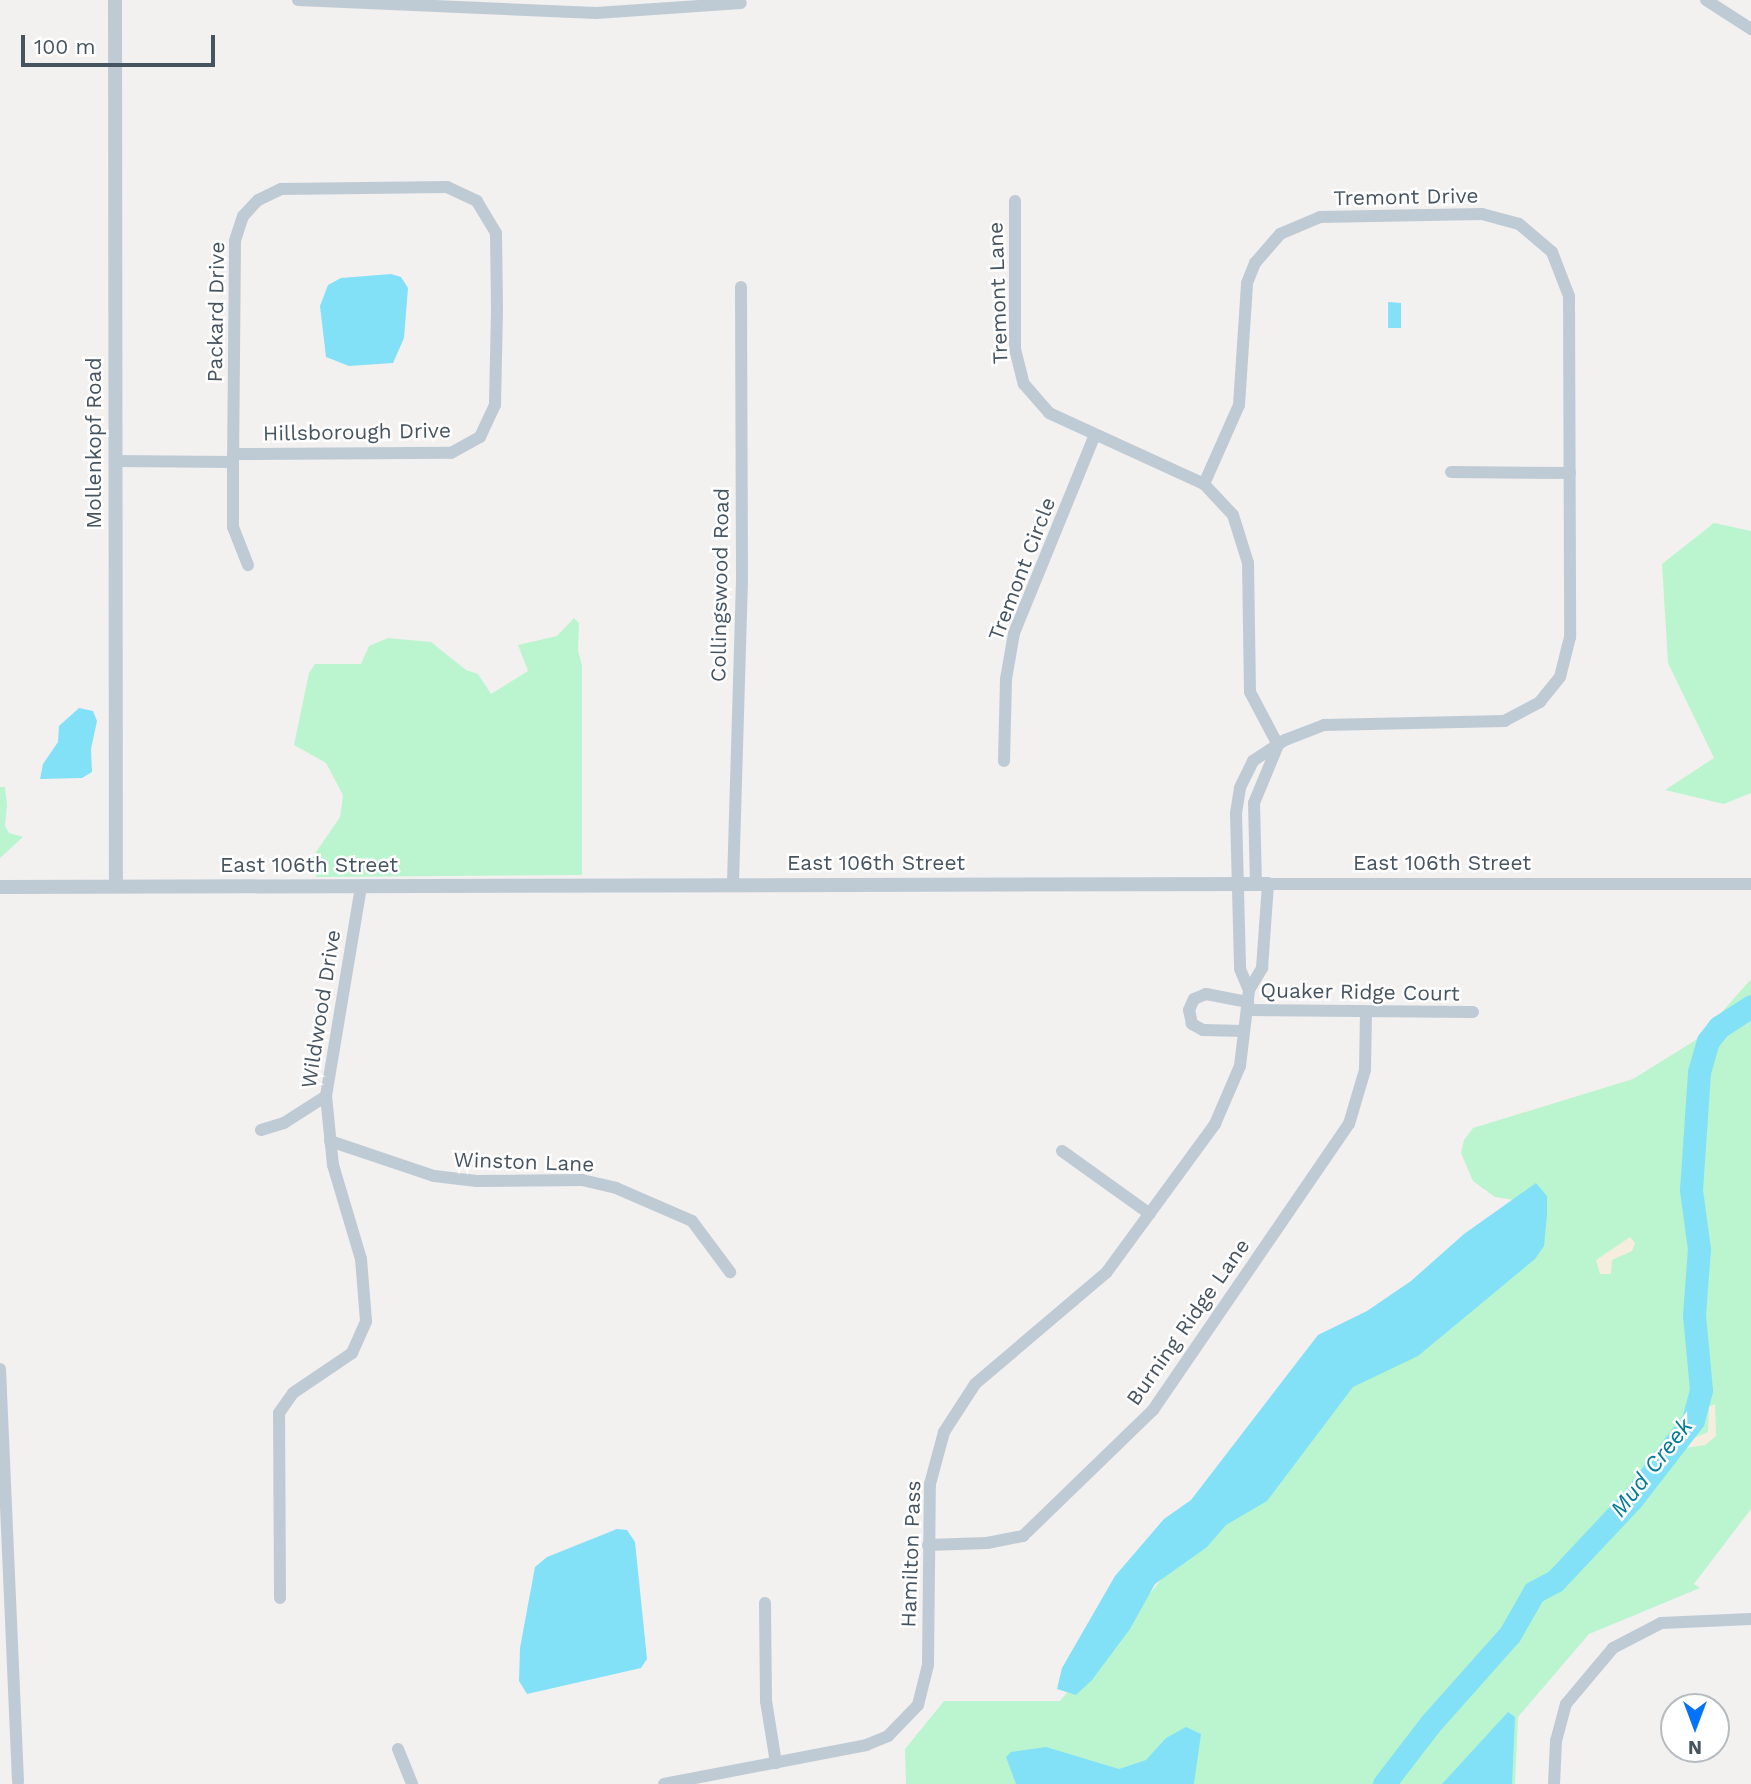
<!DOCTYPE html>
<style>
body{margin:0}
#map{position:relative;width:1751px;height:1784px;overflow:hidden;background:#f3f0f0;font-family:"Work Sans",sans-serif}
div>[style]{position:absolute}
.green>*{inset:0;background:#baf5d0}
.sand>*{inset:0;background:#f5eedf}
.water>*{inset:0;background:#82e1f7}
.river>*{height:23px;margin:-11.5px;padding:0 11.5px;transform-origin:11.5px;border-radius:11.5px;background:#82e1f7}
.minor>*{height:12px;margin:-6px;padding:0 6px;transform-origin:6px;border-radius:6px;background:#bfcbd4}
.tertiary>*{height:14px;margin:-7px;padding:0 7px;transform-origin:7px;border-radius:7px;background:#bfcbd4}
span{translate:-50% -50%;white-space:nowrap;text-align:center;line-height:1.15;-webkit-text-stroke:5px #fff;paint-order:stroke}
.street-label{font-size:21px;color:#465460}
.water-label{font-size:23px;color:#037b97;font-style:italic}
.north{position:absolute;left:1660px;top:1693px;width:70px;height:70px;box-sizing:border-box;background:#fff;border:2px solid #b5bbbf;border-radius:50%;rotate:180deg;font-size:19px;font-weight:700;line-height:28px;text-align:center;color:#465460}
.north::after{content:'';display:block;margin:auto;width:24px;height:32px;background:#0374fa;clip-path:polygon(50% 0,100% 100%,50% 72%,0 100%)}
.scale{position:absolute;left:21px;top:35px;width:194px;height:32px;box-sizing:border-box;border:4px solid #465460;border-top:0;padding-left:9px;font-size:21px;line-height:24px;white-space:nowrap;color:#465460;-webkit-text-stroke:5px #fff;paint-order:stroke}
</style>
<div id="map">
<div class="green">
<i style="clip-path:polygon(1714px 523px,1751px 531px,1751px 793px,1724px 804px,1665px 790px,1714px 758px,1668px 663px,1662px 564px)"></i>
<i style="clip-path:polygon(574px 618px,579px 623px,578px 651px,582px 665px,582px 875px,317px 877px,313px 873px,312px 858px,340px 817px,343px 795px,326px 763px,294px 745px,309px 673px,315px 664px,361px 664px,369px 646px,388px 638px,431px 642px,466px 670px,478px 674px,491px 694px,528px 671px,518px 645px,557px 636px)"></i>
<i style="clip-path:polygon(0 787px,5px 787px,7px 805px,5px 826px,9px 833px,23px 837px,0 858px)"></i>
<i style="clip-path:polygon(1751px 979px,1751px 1509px,1694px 1584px,1700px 1588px,1589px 1634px,1518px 1717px,1515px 1784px,906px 1784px,905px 1749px,944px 1701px,1060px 1701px,1357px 1345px,1526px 1202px,1495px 1197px,1473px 1181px,1461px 1153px,1464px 1140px,1473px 1128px,1633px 1079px,1699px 1038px)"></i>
</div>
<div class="sand">
<i style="clip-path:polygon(1630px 1237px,1635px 1243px,1632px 1251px,1612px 1260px,1611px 1274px,1600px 1274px,1596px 1260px)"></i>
<i style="clip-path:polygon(1715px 1404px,1716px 1436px,1705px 1445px,1685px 1448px,1687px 1441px,1708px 1432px,1709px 1407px)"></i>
</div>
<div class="water">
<i style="clip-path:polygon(391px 274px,401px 277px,408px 288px,404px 338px,393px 363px,349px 366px,326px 357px,320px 306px,328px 285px,341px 278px)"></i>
<i style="clip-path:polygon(1388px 302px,1401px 303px,1401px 328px,1388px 328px)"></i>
<i style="clip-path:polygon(79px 708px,93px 711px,97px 721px,91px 749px,92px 772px,82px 778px,40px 779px,43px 764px,58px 742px,59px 726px)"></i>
<i style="clip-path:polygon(1536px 1183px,1547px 1196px,1547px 1215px,1544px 1246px,1535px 1259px,1418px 1356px,1353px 1387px,1267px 1501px,1226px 1525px,1207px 1547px,1155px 1584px,1130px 1629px,1092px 1680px,1076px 1695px,1057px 1689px,1062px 1668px,1115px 1576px,1164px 1519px,1191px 1500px,1318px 1335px,1367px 1311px,1411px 1281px,1464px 1234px)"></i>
<i style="clip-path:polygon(617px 1529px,627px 1530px,635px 1542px,647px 1659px,641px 1668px,527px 1694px,519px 1681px,520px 1648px,535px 1567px,547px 1557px)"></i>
<i style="clip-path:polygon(1508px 1712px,1515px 1717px,1512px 1784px,1442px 1784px)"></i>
<i style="clip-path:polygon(1186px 1727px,1201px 1734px,1194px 1784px,1016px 1784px,1006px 1757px,1011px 1752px,1046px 1747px,1119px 1769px,1146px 1760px,1166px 1738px)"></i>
</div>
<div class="river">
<i style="left:1384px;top:1784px;width:76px;rotate:-52.5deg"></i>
<i style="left:1430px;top:1724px;width:120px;rotate:-48.4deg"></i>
<i style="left:1510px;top:1634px;width:48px;rotate:-60.3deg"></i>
<i style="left:1534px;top:1592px;width:24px;rotate:-28deg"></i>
<i style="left:1555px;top:1581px;width:112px;rotate:-46.8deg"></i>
<i style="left:1632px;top:1499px;width:100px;rotate:-52.3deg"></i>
<i style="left:1693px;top:1420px;width:31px;rotate:-75deg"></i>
<i style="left:1701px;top:1390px;width:75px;rotate:-95.3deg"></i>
<i style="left:1694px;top:1315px;width:66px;rotate:-85.7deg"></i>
<i style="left:1699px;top:1249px;width:60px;rotate:-97.7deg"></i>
<i style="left:1691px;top:1190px;width:118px;rotate:-86.1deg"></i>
<i style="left:1699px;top:1072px;width:32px;rotate:-74deg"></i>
<i style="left:1708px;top:1041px;width:18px;rotate:-52deg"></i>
<i style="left:1719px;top:1027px;width:38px;rotate:-33deg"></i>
</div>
<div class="minor">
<i style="left:298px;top:0;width:298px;rotate:2.5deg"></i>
<i style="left:596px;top:13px;width:145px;rotate:-3.9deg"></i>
<i style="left:1706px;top:0;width:54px;rotate:32.8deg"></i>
<i style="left:1015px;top:201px;width:148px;rotate:90deg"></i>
<i style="left:1015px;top:349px;width:36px;rotate:76deg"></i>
<i style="left:1024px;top:384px;width:38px;rotate:49deg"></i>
<i style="left:1049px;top:413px;width:170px;rotate:24.6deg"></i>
<i style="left:1204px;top:484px;width:42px;rotate:46.9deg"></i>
<i style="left:1233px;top:515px;width:50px;rotate:72.6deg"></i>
<i style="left:1248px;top:563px;width:129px;rotate:89.1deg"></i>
<i style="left:1250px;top:692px;width:60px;rotate:62.2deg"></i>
<i style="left:233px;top:454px;width:218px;rotate:-0.3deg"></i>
<i style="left:451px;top:453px;width:33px;rotate:-29deg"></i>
<i style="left:480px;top:437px;width:35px;rotate:-65deg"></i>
<i style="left:495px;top:405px;width:98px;rotate:-88.8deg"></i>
<i style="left:497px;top:307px;width:74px;rotate:-90.8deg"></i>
<i style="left:496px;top:233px;width:37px;rotate:-121deg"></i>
<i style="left:477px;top:201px;width:33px;rotate:-155deg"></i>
<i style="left:447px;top:187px;width:166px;rotate:179.3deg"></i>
<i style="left:281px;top:189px;width:25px;rotate:154deg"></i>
<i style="left:258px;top:200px;width:22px;rotate:133deg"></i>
<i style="left:243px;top:216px;width:26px;rotate:108deg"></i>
<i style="left:235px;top:241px;width:213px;rotate:90.5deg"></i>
<i style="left:233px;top:454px;width:73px;rotate:90deg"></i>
<i style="left:233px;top:527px;width:41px;rotate:68.5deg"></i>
<i style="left:115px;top:461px;width:118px;rotate:0.5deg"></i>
<i style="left:1451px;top:472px;width:119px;rotate:0.5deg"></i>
<i style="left:1204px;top:484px;width:86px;rotate:-66.1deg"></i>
<i style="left:1239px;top:405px;width:122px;rotate:-86.2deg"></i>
<i style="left:1247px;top:283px;width:22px;rotate:-68deg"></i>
<i style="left:1255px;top:263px;width:38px;rotate:-49deg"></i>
<i style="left:1280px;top:234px;width:43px;rotate:-23deg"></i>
<i style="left:1320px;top:217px;width:162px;rotate:-1.1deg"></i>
<i style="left:1482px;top:214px;width:38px;rotate:15deg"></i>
<i style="left:1519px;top:224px;width:43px;rotate:40.3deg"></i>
<i style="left:1552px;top:252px;width:47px;rotate:68.9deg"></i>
<i style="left:1569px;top:296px;width:341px;rotate:89.8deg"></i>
<i style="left:1570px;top:637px;width:41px;rotate:104deg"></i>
<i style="left:1560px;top:677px;width:32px;rotate:129deg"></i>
<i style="left:1540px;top:702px;width:40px;rotate:152deg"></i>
<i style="left:1505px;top:721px;width:181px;rotate:178.7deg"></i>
<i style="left:1324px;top:725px;width:42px;rotate:159deg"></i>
<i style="left:1285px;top:740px;width:38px;rotate:147deg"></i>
<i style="left:1253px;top:761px;width:30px;rotate:116deg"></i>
<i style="left:1240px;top:788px;width:25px;rotate:99deg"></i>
<i style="left:1236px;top:813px;width:156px;rotate:88.5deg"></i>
<i style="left:1240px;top:969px;width:23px;rotate:67deg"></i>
<i style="left:1004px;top:761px;width:82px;rotate:-88.6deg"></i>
<i style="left:1006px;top:679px;width:47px;rotate:-80.1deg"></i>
<i style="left:1014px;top:633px;width:212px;rotate:-67.8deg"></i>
<i style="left:733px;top:883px;width:304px;rotate:-88.3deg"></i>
<i style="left:742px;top:579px;width:292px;rotate:-90.2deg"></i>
<i style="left:1256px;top:884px;width:81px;rotate:-91.4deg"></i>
<i style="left:1254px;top:803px;width:63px;rotate:-67.5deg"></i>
<i style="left:1247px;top:1010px;width:226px;rotate:0.5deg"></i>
<i style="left:1244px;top:1031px;width:41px;rotate:-178.6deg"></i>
<i style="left:1203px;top:1030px;width:13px;rotate:-151deg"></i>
<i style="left:1192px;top:1024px;width:14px;rotate:-102deg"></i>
<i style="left:1189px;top:1010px;width:12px;rotate:-66deg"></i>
<i style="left:1194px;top:999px;width:13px;rotate:-23deg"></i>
<i style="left:1206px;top:994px;width:43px;rotate:10.8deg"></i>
<i style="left:261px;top:1130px;width:24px;rotate:-17deg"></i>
<i style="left:284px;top:1123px;width:50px;rotate:-32.7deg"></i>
<i style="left:330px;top:1141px;width:110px;rotate:18.6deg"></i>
<i style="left:434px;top:1176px;width:43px;rotate:6.6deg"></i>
<i style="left:477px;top:1181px;width:105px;rotate:-0.5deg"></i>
<i style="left:582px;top:1180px;width:35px;rotate:13deg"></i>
<i style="left:616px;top:1188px;width:83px;rotate:23.5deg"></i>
<i style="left:692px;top:1221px;width:64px;rotate:53.3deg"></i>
<i style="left:1062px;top:1151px;width:108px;rotate:35.6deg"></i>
<i style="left:0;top:1369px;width:413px;rotate:87.5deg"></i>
<i style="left:928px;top:1545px;width:59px;rotate:-1.9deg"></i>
<i style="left:987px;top:1543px;width:37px;rotate:-11deg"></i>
<i style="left:1023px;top:1536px;width:181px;rotate:-44.1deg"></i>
<i style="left:1153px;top:1410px;width:347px;rotate:-55.6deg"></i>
<i style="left:1349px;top:1124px;width:56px;rotate:-73.5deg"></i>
<i style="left:1365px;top:1070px;width:57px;rotate:-89deg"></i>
<i style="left:280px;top:1598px;width:185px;rotate:-90.3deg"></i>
<i style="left:279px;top:1413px;width:24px;rotate:-55deg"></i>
<i style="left:293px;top:1393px;width:71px;rotate:-34.1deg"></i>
<i style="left:352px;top:1353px;width:35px;rotate:-66deg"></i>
<i style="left:366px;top:1321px;width:62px;rotate:-94.6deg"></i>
<i style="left:361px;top:1259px;width:98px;rotate:-106.6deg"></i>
<i style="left:333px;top:1165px;width:69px;rotate:-95.8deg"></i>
<i style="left:326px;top:1096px;width:212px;rotate:-80.5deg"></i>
<i style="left:765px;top:1603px;width:98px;rotate:89.4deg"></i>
<i style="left:766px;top:1701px;width:63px;rotate:80.8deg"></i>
<i style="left:398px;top:1749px;width:38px;rotate:68deg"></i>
<i style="left:664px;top:1784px;width:206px;rotate:-10.9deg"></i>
<i style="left:866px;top:1745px;width:24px;rotate:-22deg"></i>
<i style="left:888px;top:1736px;width:43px;rotate:-45.9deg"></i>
<i style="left:918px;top:1705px;width:41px;rotate:-76deg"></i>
<i style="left:928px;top:1665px;width:181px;rotate:-89.4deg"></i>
<i style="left:930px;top:1484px;width:54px;rotate:-74.9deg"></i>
<i style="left:944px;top:1432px;width:57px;rotate:-57.1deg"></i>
<i style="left:975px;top:1384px;width:172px;rotate:-40.3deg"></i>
<i style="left:1106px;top:1273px;width:185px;rotate:-53.8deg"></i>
<i style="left:1215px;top:1124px;width:63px;rotate:-66.7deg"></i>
<i style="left:1240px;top:1066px;width:77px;rotate:-83.2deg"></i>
<i style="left:1249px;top:990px;width:26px;rotate:-59deg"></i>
<i style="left:1262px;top:968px;width:84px;rotate:-85.9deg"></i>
<i style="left:1268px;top:884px;width:483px"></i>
<i style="left:1554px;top:1784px;width:43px;rotate:-87.3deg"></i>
<i style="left:1556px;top:1741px;width:38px;rotate:-75deg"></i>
<i style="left:1566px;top:1704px;width:73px;rotate:-50deg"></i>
<i style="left:1613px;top:1648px;width:54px;rotate:-27.5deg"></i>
<i style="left:1661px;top:1623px;width:90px;rotate:-2.5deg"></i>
</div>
<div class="tertiary">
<i style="left:115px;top:0;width:886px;rotate:89.94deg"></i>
<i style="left:0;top:887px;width:1268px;rotate:-0.14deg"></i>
</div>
<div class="street-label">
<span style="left:1406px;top:197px;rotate:-1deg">Tremont Drive</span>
<span style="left:998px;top:293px;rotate:-92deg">Tremont Lane</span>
<span style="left:216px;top:312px;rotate:-89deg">Packard Drive</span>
<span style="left:357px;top:432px;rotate:-1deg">Hillsborough Drive</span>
<span style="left:94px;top:443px;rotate:-90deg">Mollenkopf Road</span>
<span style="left:1022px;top:569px;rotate:-69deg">Tremont Circle</span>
<span style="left:720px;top:585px;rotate:-89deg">Collingswood Road</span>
<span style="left:876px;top:863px">East 106th Street</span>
<span style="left:1442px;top:863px">East 106th Street</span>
<span style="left:309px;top:865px">East 106th Street</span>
<span style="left:1360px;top:992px;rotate:1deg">Quaker Ridge Court</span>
<span style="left:321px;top:1009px;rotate:-81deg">Wildwood Drive</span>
<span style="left:524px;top:1162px;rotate:2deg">Winston Lane</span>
<span style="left:1188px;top:1322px;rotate:-55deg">Burning Ridge Lane</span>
<span style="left:911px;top:1554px;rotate:-88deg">Hamilton Pass</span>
</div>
<div class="water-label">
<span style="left:1652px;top:1468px;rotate:-52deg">Mud Creek</span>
</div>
<div class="north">N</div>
<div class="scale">100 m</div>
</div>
